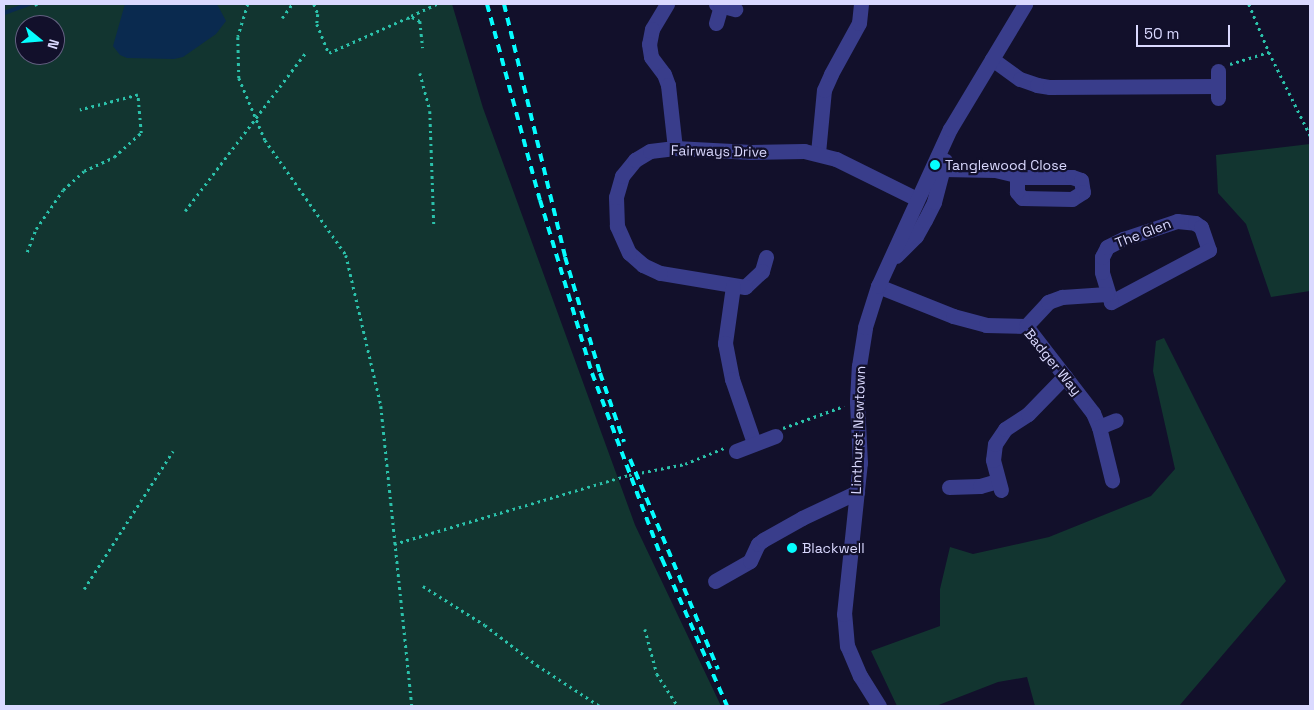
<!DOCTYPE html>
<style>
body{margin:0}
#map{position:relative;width:1314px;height:710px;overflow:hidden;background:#12102b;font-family:"Space Grotesk",sans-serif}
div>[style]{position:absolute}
.green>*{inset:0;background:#123530}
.water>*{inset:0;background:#0a2a4f}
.stream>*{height:4px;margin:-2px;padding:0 2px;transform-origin:2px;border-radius:2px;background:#0a2a4f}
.path>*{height:2.5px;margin-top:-1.25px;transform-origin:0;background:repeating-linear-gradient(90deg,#2bc1aa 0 2.5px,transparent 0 6.5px)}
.minor>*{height:15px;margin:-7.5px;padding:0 7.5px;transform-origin:7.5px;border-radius:7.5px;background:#393d8b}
.rail>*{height:4px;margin-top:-2px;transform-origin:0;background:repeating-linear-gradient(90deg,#05fdff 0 8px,transparent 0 14px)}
.dots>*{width:14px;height:14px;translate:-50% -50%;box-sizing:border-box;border:2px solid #12102b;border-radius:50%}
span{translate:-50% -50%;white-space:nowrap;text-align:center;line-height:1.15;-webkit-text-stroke:4.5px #12102b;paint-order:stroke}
.street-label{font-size:14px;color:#dad9ff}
.poi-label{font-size:14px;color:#dad9ff}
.left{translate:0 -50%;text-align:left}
.frame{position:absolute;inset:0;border:5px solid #dad9ff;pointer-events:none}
.north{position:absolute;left:15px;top:15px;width:50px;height:50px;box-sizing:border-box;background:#12102b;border:1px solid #626080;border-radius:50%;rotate:107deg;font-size:14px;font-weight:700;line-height:20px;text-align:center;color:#dad9ff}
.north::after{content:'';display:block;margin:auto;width:18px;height:22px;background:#05fdff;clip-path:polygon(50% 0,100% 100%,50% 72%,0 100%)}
.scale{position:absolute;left:1136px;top:25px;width:94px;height:22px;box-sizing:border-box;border:2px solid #dad9ff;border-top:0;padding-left:6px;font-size:15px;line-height:18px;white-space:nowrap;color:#dad9ff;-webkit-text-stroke:4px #12102b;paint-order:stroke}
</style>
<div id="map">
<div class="green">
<i style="clip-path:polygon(evenodd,4px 4px,452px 4px,483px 108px,635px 525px,721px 706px,4px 706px,4px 4px,25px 25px,55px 25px,55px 55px,25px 55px,25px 25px)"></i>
<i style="clip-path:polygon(1310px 144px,1310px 291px,1271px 297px,1246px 224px,1218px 193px,1216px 155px)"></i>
<i style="clip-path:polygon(1164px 338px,1286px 581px,1179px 706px,1035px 706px,1027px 677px,998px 682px,936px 706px,897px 706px,871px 651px,940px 626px,940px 589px,950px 547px,973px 554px,1049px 537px,1151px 496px,1175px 469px,1153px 371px,1156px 341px)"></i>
</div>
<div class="water">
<i style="clip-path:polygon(125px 4px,217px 4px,226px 21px,216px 34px,183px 57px,174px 59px,127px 58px,120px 55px,113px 46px)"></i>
</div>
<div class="stream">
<i style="left:4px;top:13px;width:27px;rotate:-20deg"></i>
</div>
<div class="path">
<i style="left:36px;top:4px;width:2px;rotate:63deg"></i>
<i style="left:248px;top:4px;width:34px;rotate:107deg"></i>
<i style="left:238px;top:37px;width:41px;rotate:88.6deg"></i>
<i style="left:239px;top:78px;width:67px;rotate:67.2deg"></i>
<i style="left:265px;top:140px;width:141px;rotate:54.8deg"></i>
<i style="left:346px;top:255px;width:155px;rotate:76.9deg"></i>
<i style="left:381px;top:406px;width:302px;rotate:84.1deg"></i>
<i style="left:314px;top:4px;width:11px;rotate:68deg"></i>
<i style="left:318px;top:14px;width:10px;rotate:96deg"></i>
<i style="left:317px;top:24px;width:31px;rotate:68deg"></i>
<i style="left:329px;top:53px;width:85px;rotate:-24.2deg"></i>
<i style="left:407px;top:18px;width:5px;rotate:-11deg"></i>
<i style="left:412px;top:17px;width:9px;rotate:27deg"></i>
<i style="left:420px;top:21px;width:27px;rotate:84deg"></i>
<i style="left:1249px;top:4px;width:52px;rotate:67.4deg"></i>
<i style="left:1269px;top:52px;width:93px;rotate:63.7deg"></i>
<i style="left:411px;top:16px;width:29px;rotate:-25deg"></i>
<i style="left:282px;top:18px;width:17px;rotate:-54deg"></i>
<i style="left:1230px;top:64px;width:41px;rotate:-17.1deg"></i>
<i style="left:420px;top:73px;width:39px;rotate:75deg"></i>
<i style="left:430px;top:111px;width:116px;rotate:88deg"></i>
<i style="left:185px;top:211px;width:201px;rotate:-52.7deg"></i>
<i style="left:27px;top:252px;width:25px;rotate:-69deg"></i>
<i style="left:36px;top:229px;width:47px;rotate:-55.3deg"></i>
<i style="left:63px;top:190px;width:28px;rotate:-42deg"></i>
<i style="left:84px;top:171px;width:33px;rotate:-25deg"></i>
<i style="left:114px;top:157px;width:36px;rotate:-42deg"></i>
<i style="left:141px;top:133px;width:38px;rotate:-95deg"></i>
<i style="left:138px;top:95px;width:60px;rotate:165.5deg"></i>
<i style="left:783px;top:428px;width:65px;rotate:-19.8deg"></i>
<i style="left:394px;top:544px;width:245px;rotate:-16.4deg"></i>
<i style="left:629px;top:475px;width:57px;rotate:-11.1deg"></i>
<i style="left:685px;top:464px;width:42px;rotate:-22.3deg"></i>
<i style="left:423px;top:586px;width:73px;rotate:32.2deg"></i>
<i style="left:485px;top:625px;width:66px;rotate:37.6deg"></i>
<i style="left:537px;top:665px;width:75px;rotate:33.1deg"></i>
<i style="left:84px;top:589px;width:164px;rotate:-57.2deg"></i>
<i style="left:645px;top:629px;width:47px;rotate:75.1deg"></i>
<i style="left:657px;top:674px;width:38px;rotate:57deg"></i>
</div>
<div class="minor">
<i style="left:667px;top:4px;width:29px;rotate:121deg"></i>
<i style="left:652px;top:29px;width:15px;rotate:101deg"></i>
<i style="left:649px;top:44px;width:13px;rotate:81deg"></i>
<i style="left:651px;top:57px;width:21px;rotate:53deg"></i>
<i style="left:664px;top:74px;width:12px;rotate:70deg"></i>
<i style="left:668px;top:85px;width:63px;rotate:83.7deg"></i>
<i style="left:716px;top:4px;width:20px;rotate:15deg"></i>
<i style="left:716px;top:23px;width:19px;rotate:-74deg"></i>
<i style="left:992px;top:59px;width:34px;rotate:36deg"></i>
<i style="left:1020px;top:79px;width:18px;rotate:19deg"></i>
<i style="left:1037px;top:85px;width:13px;rotate:9deg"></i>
<i style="left:1050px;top:87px;width:168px;rotate:-0.3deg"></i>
<i style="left:1218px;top:71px;width:27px;rotate:90deg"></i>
<i style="left:818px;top:153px;width:63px;rotate:-84.6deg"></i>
<i style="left:824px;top:90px;width:17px;rotate:-66deg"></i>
<i style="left:831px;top:74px;width:58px;rotate:-61.2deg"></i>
<i style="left:859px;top:23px;width:19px;rotate:-84deg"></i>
<i style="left:943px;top:169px;width:52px;rotate:1.1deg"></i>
<i style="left:995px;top:170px;width:31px;rotate:13deg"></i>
<i style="left:1025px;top:177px;width:47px"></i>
<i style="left:1072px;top:177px;width:9px;rotate:18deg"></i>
<i style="left:1081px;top:180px;width:12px;rotate:81deg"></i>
<i style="left:1083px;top:192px;width:13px;rotate:148deg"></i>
<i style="left:1072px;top:199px;width:50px;rotate:-178.9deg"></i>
<i style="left:1022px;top:198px;width:8px;rotate:-130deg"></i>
<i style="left:1017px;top:192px;width:17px;rotate:-90deg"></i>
<i style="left:1177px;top:221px;width:18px;rotate:6deg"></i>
<i style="left:1195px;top:223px;width:7px;rotate:34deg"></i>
<i style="left:1201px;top:227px;width:24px;rotate:71deg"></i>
<i style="left:1209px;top:250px;width:111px;rotate:152deg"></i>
<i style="left:1111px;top:302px;width:31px;rotate:-107deg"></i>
<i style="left:1102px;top:272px;width:15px;rotate:-90deg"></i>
<i style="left:1102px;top:257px;width:11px;rotate:-63deg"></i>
<i style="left:1107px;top:247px;width:18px;rotate:-27deg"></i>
<i style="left:1123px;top:239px;width:57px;rotate:-18.4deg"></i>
<i style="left:896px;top:256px;width:28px;rotate:-45deg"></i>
<i style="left:916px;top:236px;width:18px;rotate:-61deg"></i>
<i style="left:925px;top:220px;width:20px;rotate:-63deg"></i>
<i style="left:934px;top:202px;width:43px;rotate:-75.3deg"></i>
<i style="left:766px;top:257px;width:15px;rotate:106deg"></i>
<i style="left:762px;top:271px;width:23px;rotate:137deg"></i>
<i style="left:745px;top:287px;width:86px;rotate:-170.6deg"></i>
<i style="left:660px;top:273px;width:19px;rotate:-155deg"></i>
<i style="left:643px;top:265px;width:18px;rotate:-139deg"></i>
<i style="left:629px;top:253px;width:30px;rotate:-114deg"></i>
<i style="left:617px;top:226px;width:29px;rotate:-92deg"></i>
<i style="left:616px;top:197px;width:22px;rotate:-74deg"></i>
<i style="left:622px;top:176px;width:21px;rotate:-51deg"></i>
<i style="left:635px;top:160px;width:17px;rotate:-31deg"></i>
<i style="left:650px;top:151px;width:25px;rotate:-7deg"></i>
<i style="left:675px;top:148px;width:76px;rotate:3deg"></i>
<i style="left:751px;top:152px;width:53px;rotate:-1.1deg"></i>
<i style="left:804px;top:151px;width:33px;rotate:14deg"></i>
<i style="left:836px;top:159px;width:90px;rotate:26.3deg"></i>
<i style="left:733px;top:286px;width:58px;rotate:98deg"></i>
<i style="left:725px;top:343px;width:37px;rotate:79deg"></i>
<i style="left:732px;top:379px;width:68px;rotate:71deg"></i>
<i style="left:878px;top:286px;width:81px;rotate:21.8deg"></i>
<i style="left:953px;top:316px;width:34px;rotate:15deg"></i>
<i style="left:986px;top:325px;width:40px;rotate:1.4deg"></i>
<i style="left:1026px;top:326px;width:110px;rotate:52.4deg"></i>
<i style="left:1093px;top:413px;width:15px;rotate:67deg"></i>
<i style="left:1099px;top:427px;width:55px;rotate:76.2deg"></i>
<i style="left:1026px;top:326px;width:33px;rotate:-47deg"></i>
<i style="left:1048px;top:302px;width:15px;rotate:-20deg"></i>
<i style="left:1062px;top:297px;width:45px;rotate:-3.8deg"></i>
<i style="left:1099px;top:427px;width:18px;rotate:-22deg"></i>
<i style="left:736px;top:451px;width:42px;rotate:-21deg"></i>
<i style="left:949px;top:487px;width:31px;rotate:-2deg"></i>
<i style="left:980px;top:486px;width:18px;rotate:-16deg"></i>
<i style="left:1001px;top:490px;width:31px;rotate:-105deg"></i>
<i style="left:993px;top:460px;width:16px;rotate:-83deg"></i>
<i style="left:995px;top:444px;width:18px;rotate:-56deg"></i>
<i style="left:1005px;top:429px;width:27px;rotate:-33deg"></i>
<i style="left:1028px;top:414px;width:53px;rotate:-45.8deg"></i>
<i style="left:715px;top:581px;width:40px;rotate:-29.7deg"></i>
<i style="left:750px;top:561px;width:19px;rotate:-65deg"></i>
<i style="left:758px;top:544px;width:6px;rotate:-39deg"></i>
<i style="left:763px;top:540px;width:45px;rotate:-29.4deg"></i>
<i style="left:802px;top:518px;width:61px;rotate:-25.3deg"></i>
<i style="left:879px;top:706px;width:36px;rotate:-122deg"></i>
<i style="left:860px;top:676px;width:33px;rotate:-113deg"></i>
<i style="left:847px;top:646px;width:32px;rotate:-95deg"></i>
<i style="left:844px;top:614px;width:152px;rotate:-84deg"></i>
<i style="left:860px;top:463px;width:62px;rotate:-92.8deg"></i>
<i style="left:857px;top:401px;width:35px;rotate:-87deg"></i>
<i style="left:859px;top:366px;width:39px;rotate:-81deg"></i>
<i style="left:865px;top:327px;width:43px;rotate:-72.4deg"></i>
<i style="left:878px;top:286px;width:173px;rotate:-65.4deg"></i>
<i style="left:950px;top:129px;width:146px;rotate:-59deg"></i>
</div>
<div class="rail">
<i style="left:487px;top:4px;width:203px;rotate:74.9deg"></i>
<i style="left:540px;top:200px;width:181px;rotate:73.3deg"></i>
<i style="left:592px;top:373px;width:199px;rotate:69.4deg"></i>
<i style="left:662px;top:559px;width:161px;rotate:66.1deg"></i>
<i style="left:504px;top:4px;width:260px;rotate:76.4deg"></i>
<i style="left:565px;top:257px;width:121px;rotate:73.2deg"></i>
<i style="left:600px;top:373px;width:73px;rotate:70.8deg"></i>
<i style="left:630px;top:459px;width:228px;rotate:67.3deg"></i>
</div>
<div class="dots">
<i style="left:935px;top:165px;background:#05fdff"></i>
<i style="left:792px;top:548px;background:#05fdff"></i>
</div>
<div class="street-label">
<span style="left:719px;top:151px;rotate:1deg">Fairways Drive</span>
<span style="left:1143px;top:233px;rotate:-21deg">The Glen</span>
<span style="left:1053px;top:362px;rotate:51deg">Badger Way</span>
<span style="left:858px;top:430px;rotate:-88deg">Linthurst Newtown</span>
</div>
<div class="poi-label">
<span class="left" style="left:945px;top:165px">Tanglewood Close</span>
<span class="left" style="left:802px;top:548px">Blackwell</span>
</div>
<div class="frame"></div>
<div class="north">N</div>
<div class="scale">50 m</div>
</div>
